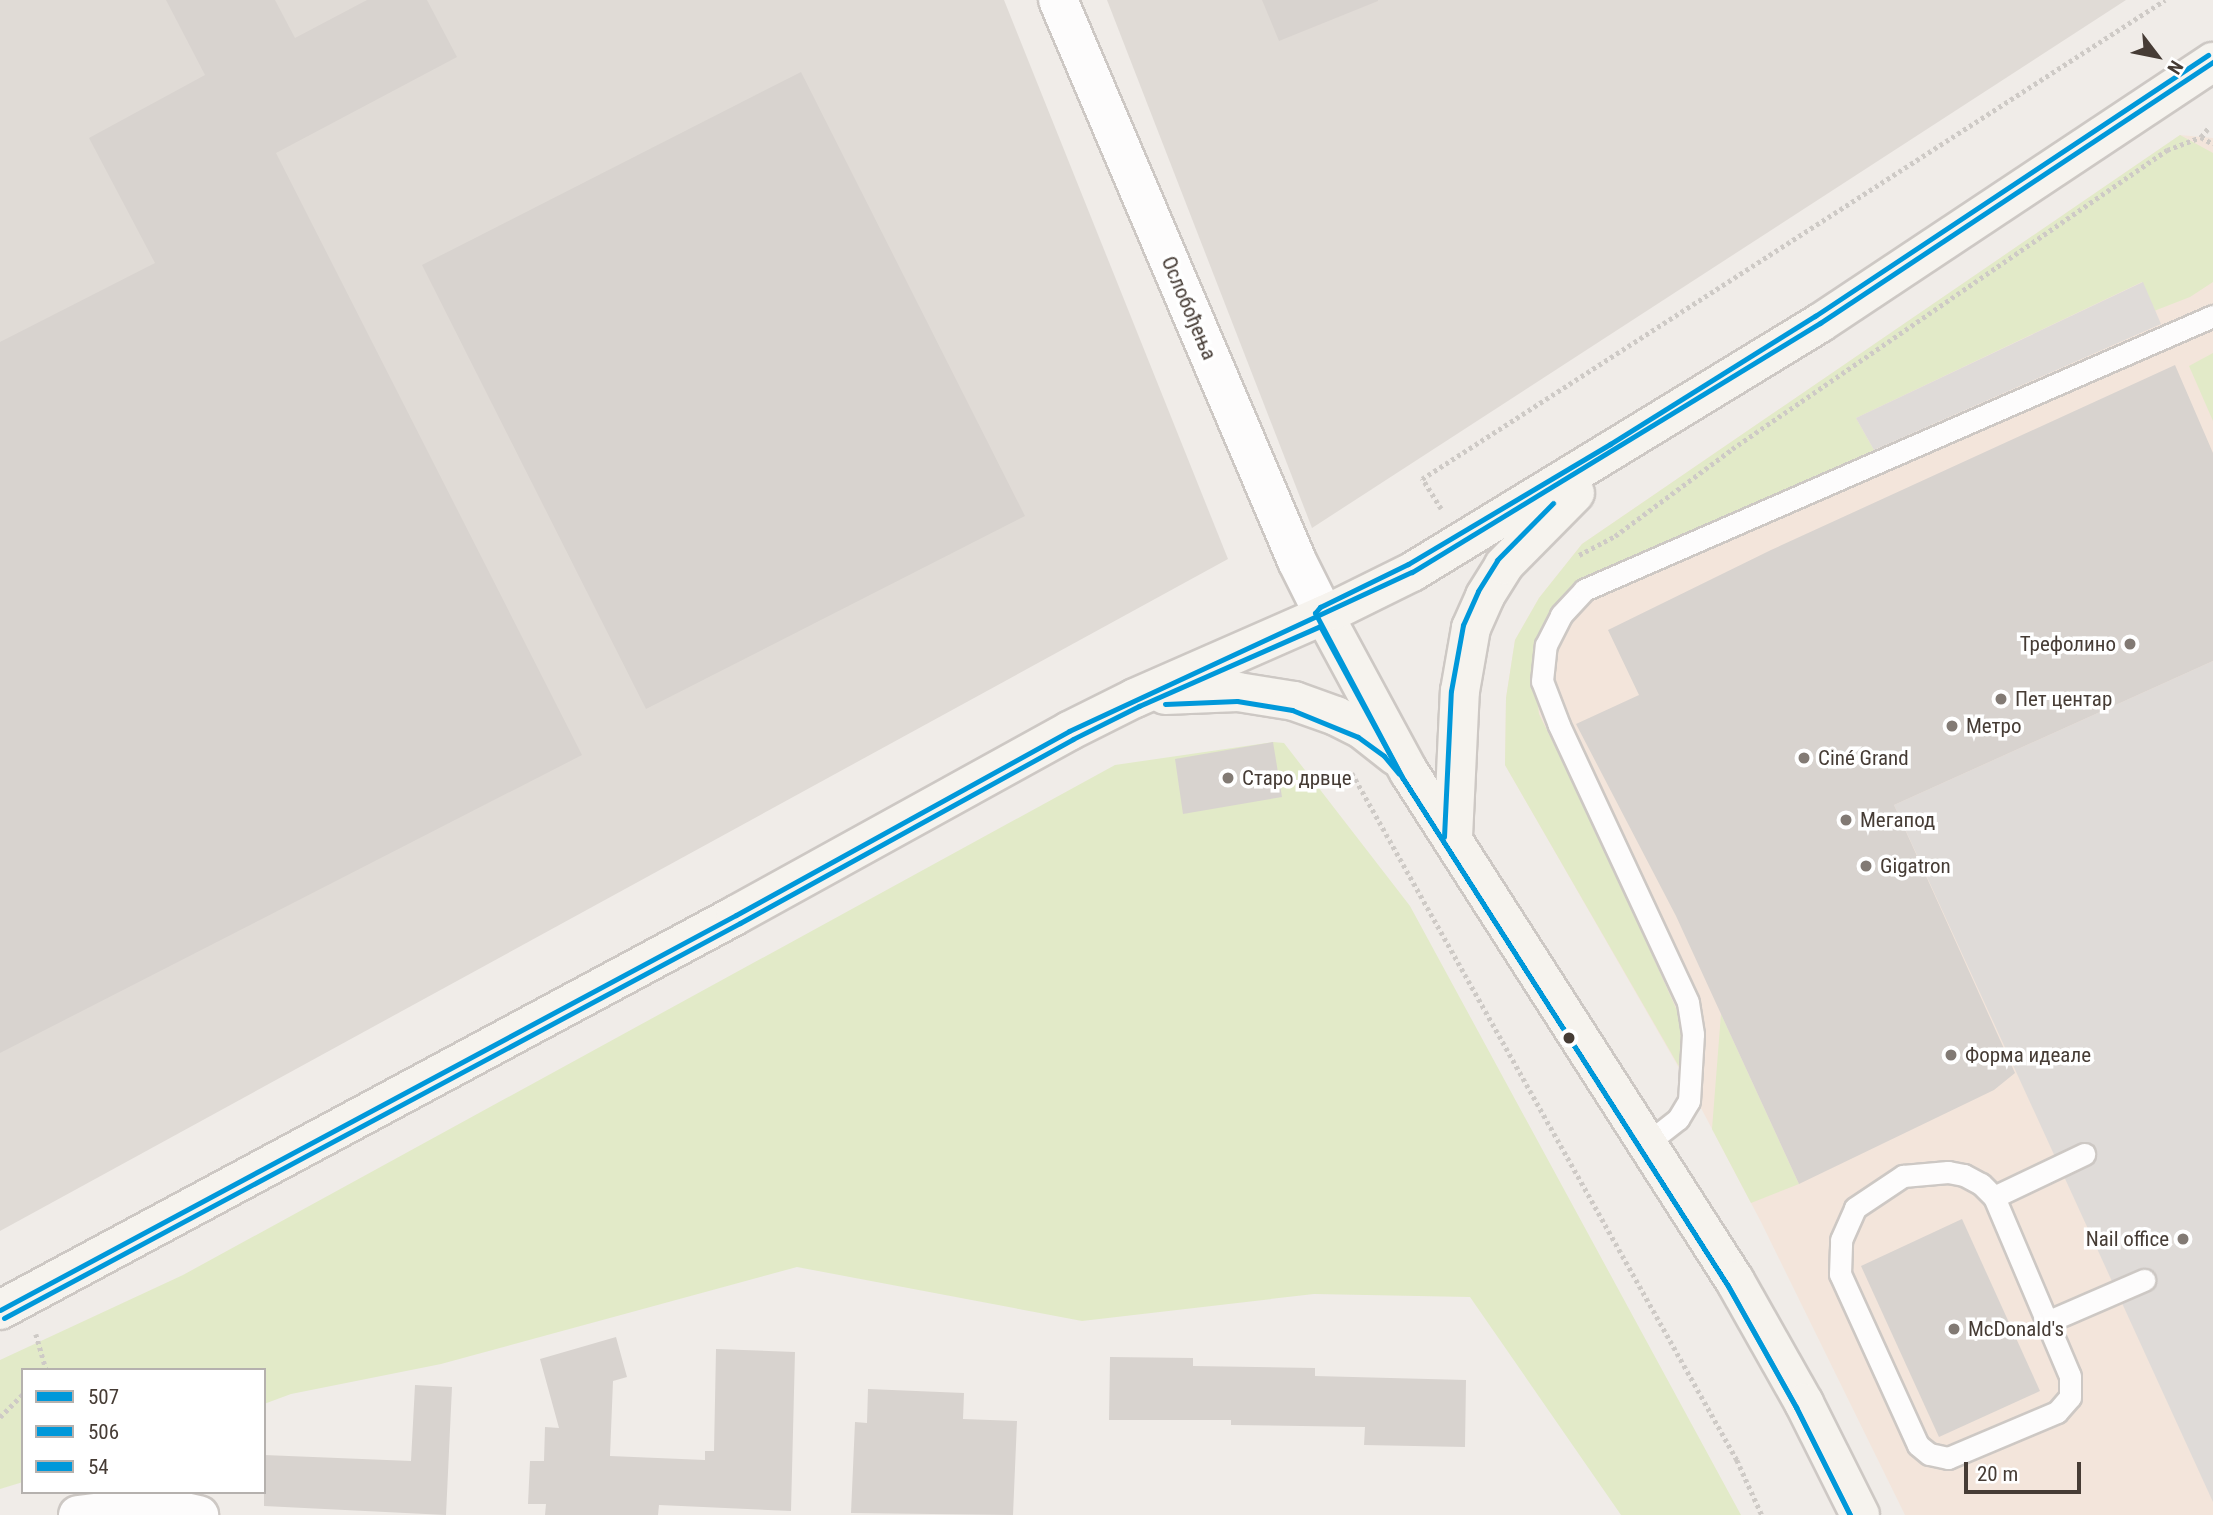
<!DOCTYPE html>
<meta charset="utf-8">
<style>
body{margin:0}
#map{position:relative;width:2213px;height:1515px;overflow:hidden;background:#f0ece8;font-family:"Roboto Condensed",sans-serif}
div>[style]{position:absolute}
.commercial>*{inset:0;background:#f3e5db}
.industrial>*{inset:0;background:#e0dbd6}
.green>*{inset:0;background:#e2eac8}
.parking>*{inset:0;background:#dfdbd8}
.building>*{inset:0;background:#d8d3cf}
.path>*{height:4.5px;margin-top:-2.25px;transform-origin:0;background:repeating-linear-gradient(90deg,#cecac6 0 3.5px,transparent 0 7px)}
.roads{filter:drop-shadow(2px 0 #cdc8c4) drop-shadow(-2px 0 #cdc8c4) drop-shadow(0 2px #cdc8c4) drop-shadow(0 -2px #cdc8c4)}
.lane>*{height:21px;margin:-10.5px;padding:0 10.5px;transform-origin:10.5px;border-radius:10.5px;background:#fdfcfc}
.street>*{height:38px;margin:-19px;padding:0 19px;transform-origin:19px;border-radius:19px;background:#fdfcfc}
.secondary>*{height:38px;margin:-19px;padding:0 19px;transform-origin:19px;border-radius:19px;background:#f6f3ee}
.bus-1>*{height:5px;margin:-2.5px;padding:0 2.5px;transform-origin:2.5px;border-radius:2.5px;background:#0098da}
.bus-2>*{height:5px;margin:-2.5px;padding:0 2.5px;transform-origin:2.5px;border-radius:2.5px;background:#0098da}
.bus-3>*{height:5px;margin:-2.5px;padding:0 2.5px;transform-origin:2.5px;border-radius:2.5px;background:#0098da}
.dots>*{width:19px;height:19px;translate:-50% -50%;box-sizing:border-box;border:4px solid #fff;border-radius:50%}
span{translate:-50% -50%;white-space:nowrap;text-align:center;line-height:1.15;-webkit-text-stroke:7px #fff;paint-order:stroke}
.street-label{font-size:21px;color:#463c35}
.poi-label{font-size:21px;color:#463c35}
.right{translate:-100% -50%;text-align:right}
.left{translate:0 -50%;text-align:left}
.legend{position:absolute;left:21px;top:1368px;width:245px;height:126px;box-sizing:border-box;background:#fff;border:2px solid #b5b1ae;margin:0;padding:9px 12px;list-style:none;font-size:21px;color:#463c35}
.legend li{display:flex;align-items:center;gap:14px;height:35px}
.legend b{width:35px;border:2px solid #b5b1ae}
.north{position:absolute;left:2122px;top:21px;width:70px;height:70px;-webkit-text-stroke:5px #fff;paint-order:stroke;rotate:122deg;font-size:19px;font-weight:700;line-height:28px;text-align:center;color:#463c35}
.north::after{content:'';display:block;margin:auto;width:24px;height:32px;background:#463c35;clip-path:polygon(50% 0,100% 100%,50% 72%,0 100%)}
.scale{position:absolute;left:1964px;top:1462px;width:117px;height:32px;box-sizing:border-box;border:4px solid #463c35;border-top:0;padding-left:9px;font-size:21px;line-height:24px;white-space:nowrap;color:#463c35;-webkit-text-stroke:5px #fff;paint-order:stroke}
</style>
<div id="map">
<div class="commercial">
<i style="clip-path:polygon(2180px 135px,2213px 138px,2213px 1515px,1905px 1515px,1761px 1222px,1691px 1089px,1505px 765px,1506px 698px,1515px 640px,1539px 598px,1582px 544px)"></i>
</div>
<div class="industrial">
<i style="clip-path:polygon(0 0,1004px 0,1228px 559px,0 1231px)"></i>
<i style="clip-path:polygon(1107px 0,2126px 0,1312px 528px)"></i>
</div>
<div class="green">
<i style="clip-path:polygon(2180px 135px,2213px 153px,2213px 282px,2190px 297px,2154px 311px,2142px 282px,1856px 418px,1874px 450px,1582px 579px,1546px 626px,1533px 668px,1539px 714px,1595px 827px,1683px 1024px,1681px 1070px,1505px 765px,1506px 698px,1515px 640px,1539px 598px,1582px 544px)"></i>
<i style="clip-path:polygon(2213px 353px,2213px 421px,2189px 366px)"></i>
<i style="clip-path:polygon(1273px 742px,1284px 743px,1410px 906px,1741px 1515px,1621px 1515px,1470px 1297px,1314px 1294px,1082px 1321px,797px 1267px,441px 1364px,291px 1394px,264px 1404px,264px 1370px,23px 1370px,23px 1482px,0 1489px,0 1360px,183px 1275px,1115px 765px)"></i>
<i style="clip-path:polygon(1721px 1014px,1799px 1184px,1751px 1203px,1712px 1129px)"></i>
</div>
<div class="parking">
<i style="clip-path:polygon(2143px 282px,2161px 324px,1874px 450px,1856px 418px)"></i>
<i style="clip-path:polygon(2213px 661px,2213px 1502px,1894px 805px)"></i>
</div>
<div class="building">
<i style="clip-path:polygon(166px 0,275px 0,295px 38px,367px 0,427px 0,457px 57px,276px 153px,582px 755px,0 1053px,0 342px,155px 263px,89px 138px,205px 75px)"></i>
<i style="clip-path:polygon(1262px 0,1378px 0,1378px 1px,1279px 41px)"></i>
<i style="clip-path:polygon(801px 72px,1025px 516px,646px 709px,422px 265px)"></i>
<i style="clip-path:polygon(2175px 365px,2213px 453px,2213px 661px,1894px 805px,2015px 1073px,1994px 1090px,1799px 1184px,1676px 916px,1576px 724px,1639px 695px,1608px 630px,1771px 550px)"></i>
<i style="clip-path:polygon(1273px 742px,1282px 797px,1183px 814px,1175px 759px)"></i>
<i style="clip-path:polygon(1962px 1219px,2040px 1391px,1939px 1437px,1861px 1266px)"></i>
<i style="clip-path:polygon(616px 1337px,627px 1377px,613px 1381px,610px 1456px,705px 1460px,705px 1451px,714px 1451px,716px 1349px,795px 1352px,791px 1511px,659px 1505px,658px 1515px,545px 1515px,546px 1504px,528px 1504px,530px 1461px,544px 1461px,545px 1427px,559px 1428px,540px 1359px)"></i>
<i style="clip-path:polygon(1110px 1357px,1193px 1358px,1193px 1366px,1315px 1368px,1315px 1376px,1466px 1380px,1465px 1447px,1364px 1445px,1365px 1427px,1231px 1425px,1231px 1420px,1109px 1420px)"></i>
<i style="clip-path:polygon(415px 1385px,452px 1387px,446px 1515px,264px 1506px,264px 1455px,411px 1461px)"></i>
<i style="clip-path:polygon(868px 1389px,964px 1393px,963px 1419px,1017px 1421px,1013px 1515px,851px 1513px,855px 1422px,867px 1423px)"></i>
</div>
<div class="path">
<i style="left:2201px;top:137px;width:13px;rotate:-51deg"></i>
<i style="left:1441px;top:509px;width:36px;rotate:-122deg"></i>
<i style="left:1422px;top:479px;width:884px;rotate:-32.81deg"></i>
<i style="left:1579px;top:555px;width:41px;rotate:-27.8deg"></i>
<i style="left:1615px;top:536px;width:146px;rotate:-36.6deg"></i>
<i style="left:1732px;top:449px;width:528px;rotate:-34.5deg"></i>
<i style="left:2167px;top:150px;width:36px;rotate:-21deg"></i>
<i style="left:2201px;top:137px;width:14px;rotate:30deg"></i>
<i style="left:1352px;top:773px;width:788px;rotate:60.73deg"></i>
<i style="left:1737px;top:1460px;width:60px;rotate:65.6deg"></i>
<i style="left:36px;top:1334px;width:37px;rotate:74deg"></i>
<i style="left:0;top:1417px;width:33px;rotate:-45deg"></i>
</div>
<div class="roads">
<div class="lane">
<i style="left:1646px;top:1144px;width:41px;rotate:-38deg"></i>
<i style="left:1678px;top:1119px;width:21px;rotate:-59deg"></i>
<i style="left:1689px;top:1101px;width:67px;rotate:-86.6deg"></i>
<i style="left:1693px;top:1034px;width:32px;rotate:-99deg"></i>
<i style="left:1688px;top:1002px;width:306px;rotate:-115deg"></i>
<i style="left:1559px;top:725px;width:47px;rotate:-111.1deg"></i>
<i style="left:1542px;top:681px;width:36px;rotate:-84deg"></i>
<i style="left:1546px;top:645px;width:34px;rotate:-63deg"></i>
<i style="left:1561px;top:615px;width:34px;rotate:-47deg"></i>
<i style="left:1584px;top:590px;width:686px;rotate:-23.54deg"></i>
<i style="left:1948px;top:1172px;width:16px;rotate:11deg"></i>
<i style="left:1964px;top:1175px;width:19px;rotate:28deg"></i>
<i style="left:1981px;top:1184px;width:18px;rotate:45deg"></i>
<i style="left:1994px;top:1197px;width:194px;rotate:67deg"></i>
<i style="left:2070px;top:1376px;width:21px;rotate:90deg"></i>
<i style="left:2070px;top:1397px;width:20px;rotate:131deg"></i>
<i style="left:2057px;top:1412px;width:118px;rotate:157.1deg"></i>
<i style="left:1948px;top:1458px;width:19px;rotate:-168deg"></i>
<i style="left:1929px;top:1454px;width:14px;rotate:-141deg"></i>
<i style="left:1918px;top:1445px;width:188px;rotate:-114.5deg"></i>
<i style="left:1840px;top:1274px;width:34px;rotate:-88deg"></i>
<i style="left:1841px;top:1240px;width:35px;rotate:-66deg"></i>
<i style="left:1855px;top:1208px;width:58px;rotate:-33.7deg"></i>
<i style="left:1903px;top:1176px;width:45px;rotate:-5.1deg"></i>
<i style="left:1994px;top:1197px;width:100px;rotate:-25.5deg"></i>
<i style="left:2047px;top:1322px;width:106px;rotate:-23.4deg"></i>
</div>
<div class="street">
<i style="left:1058px;top:0;width:610px;rotate:66.92deg"></i>
<i style="left:1297px;top:561px;width:60px;rotate:63.4deg"></i>
<i style="left:78px;top:1515px;width:64px;rotate:-7.1deg"></i>
<i style="left:142px;top:1507px;width:30px;rotate:4deg"></i>
<i style="left:172px;top:1509px;width:28px;rotate:13deg"></i>
</div>
<div class="secondary">
<i style="left:1324px;top:615px;width:179px;rotate:61.6deg"></i>
<i style="left:1409px;top:772px;width:604px;rotate:57.36deg"></i>
<i style="left:1735px;top:1281px;width:140px;rotate:60.5deg"></i>
<i style="left:1804px;top:1403px;width:125px;rotate:63.4deg"></i>
<i style="left:1165px;top:695px;width:73px;rotate:-2.4deg"></i>
<i style="left:1238px;top:692px;width:57px;rotate:9.1deg"></i>
<i style="left:1294px;top:701px;width:45px;rotate:19.7deg"></i>
<i style="left:1336px;top:716px;width:30px;rotate:27deg"></i>
<i style="left:1363px;top:730px;width:42px;rotate:38.2deg"></i>
<i style="left:1453px;top:837px;width:146px;rotate:-87.3deg"></i>
<i style="left:1460px;top:691px;width:64px;rotate:-80.1deg"></i>
<i style="left:1471px;top:628px;width:35px;rotate:-66deg"></i>
<i style="left:1485px;top:596px;width:36px;rotate:-58deg"></i>
<i style="left:1504px;top:565px;width:101px;rotate:-45.4deg"></i>
<i style="left:0;top:1310px;width:835px;rotate:-28.22deg"></i>
<i style="left:736px;top:915px;width:380px;rotate:-28.9deg"></i>
<i style="left:1069px;top:731px;width:74px;rotate:-26.6deg"></i>
<i style="left:1135px;top:698px;width:219px;rotate:-23.7deg"></i>
<i style="left:1335px;top:610px;width:86px;rotate:-26.3deg"></i>
<i style="left:1412px;top:572px;width:478px;rotate:-31.4deg"></i>
<i style="left:1820px;top:323px;width:472px;rotate:-33.6deg"></i>
</div>
</div>
<div class="bus-1">
<i style="left:0;top:1310px;width:835px;rotate:-28.22deg"></i>
<i style="left:736px;top:915px;width:380px;rotate:-28.9deg"></i>
<i style="left:1069px;top:731px;width:378px;rotate:-24.9deg"></i>
<i style="left:1412px;top:572px;width:478px;rotate:-31.4deg"></i>
<i style="left:1820px;top:323px;width:472px;rotate:-33.6deg"></i>
</div>
<div class="bus-2">
<i style="left:1165px;top:704px;width:72px;rotate:-2.4deg"></i>
<i style="left:1237px;top:701px;width:56px;rotate:9.3deg"></i>
<i style="left:1292px;top:710px;width:71px;rotate:22.2deg"></i>
<i style="left:1358px;top:737px;width:32px;rotate:36deg"></i>
<i style="left:1384px;top:756px;width:23px;rotate:50deg"></i>
<i style="left:4px;top:1318px;width:835px;rotate:-28.22deg"></i>
<i style="left:740px;top:923px;width:380px;rotate:-28.9deg"></i>
<i style="left:1073px;top:739px;width:74px;rotate:-26.6deg"></i>
<i style="left:1139px;top:706px;width:198px;rotate:-23.8deg"></i>
<i style="left:1320px;top:626px;width:172px;rotate:61.5deg"></i>
<i style="left:1402px;top:777px;width:604px;rotate:57.36deg"></i>
<i style="left:1728px;top:1286px;width:139px;rotate:60.7deg"></i>
<i style="left:1796px;top:1407px;width:121px;rotate:63.4deg"></i>
</div>
<div class="bus-3">
<i style="left:1444px;top:837px;width:146px;rotate:-87.3deg"></i>
<i style="left:1451px;top:691px;width:67px;rotate:-79.7deg"></i>
<i style="left:1463px;top:625px;width:37px;rotate:-66deg"></i>
<i style="left:1478px;top:591px;width:36px;rotate:-58deg"></i>
<i style="left:1497px;top:560px;width:80px;rotate:-45.5deg"></i>
<i style="left:1850px;top:1515px;width:121px;rotate:-116.6deg"></i>
<i style="left:1796px;top:1407px;width:139px;rotate:-119.3deg"></i>
<i style="left:1728px;top:1286px;width:604px;rotate:-122.64deg"></i>
<i style="left:1402px;top:777px;width:186px;rotate:-117.9deg"></i>
<i style="left:1315px;top:613px;width:8px;rotate:-50deg"></i>
<i style="left:1320px;top:607px;width:98px;rotate:-26deg"></i>
<i style="left:1408px;top:564px;width:235px;rotate:-30.7deg"></i>
<i style="left:1610px;top:444px;width:242px;rotate:-32deg"></i>
<i style="left:1815px;top:316px;width:472px;rotate:-33.6deg"></i>
</div>
<div class="dots">
<i style="left:2130px;top:644px;background:#827a74"></i>
<i style="left:2001px;top:699px;background:#827a74"></i>
<i style="left:1952px;top:726px;background:#827a74"></i>
<i style="left:1804px;top:758px;background:#827a74"></i>
<i style="left:1228px;top:778px;background:#827a74"></i>
<i style="left:1846px;top:820px;background:#827a74"></i>
<i style="left:1866px;top:866px;background:#827a74"></i>
<i style="left:1569px;top:1038px;background:#463c35"></i>
<i style="left:1951px;top:1055px;background:#827a74"></i>
<i style="left:2183px;top:1239px;background:#827a74"></i>
<i style="left:1954px;top:1329px;background:#827a74"></i>
</div>
<div class="street-label">
<span style="left:1189px;top:308px;rotate:67deg">Ослобођења</span>
</div>
<div class="poi-label">
<span class="right" style="left:2116px;top:644px">Трефолино</span>
<span class="left" style="left:2015px;top:699px">Пет центар</span>
<span class="left" style="left:1966px;top:726px">Метро</span>
<span class="left" style="left:1818px;top:758px">Ciné Grand</span>
<span class="left" style="left:1242px;top:778px">Старо дрвце</span>
<span class="left" style="left:1860px;top:820px">Мегапод</span>
<span class="left" style="left:1880px;top:866px">Gigatron</span>
<span class="left" style="left:1965px;top:1055px">Форма идеале</span>
<span class="right" style="left:2169px;top:1239px">Nail office</span>
<span class="left" style="left:1968px;top:1329px">McDonald's</span>
</div>
<ul class="legend">
<li><b style="height:9px;background:#0098da"></b>507</li>
<li><b style="height:9px;background:#0098da"></b>506</li>
<li><b style="height:9px;background:#0098da"></b>54</li>
</ul>
<div class="north">N</div>
<div class="scale">20 m</div>
</div>
